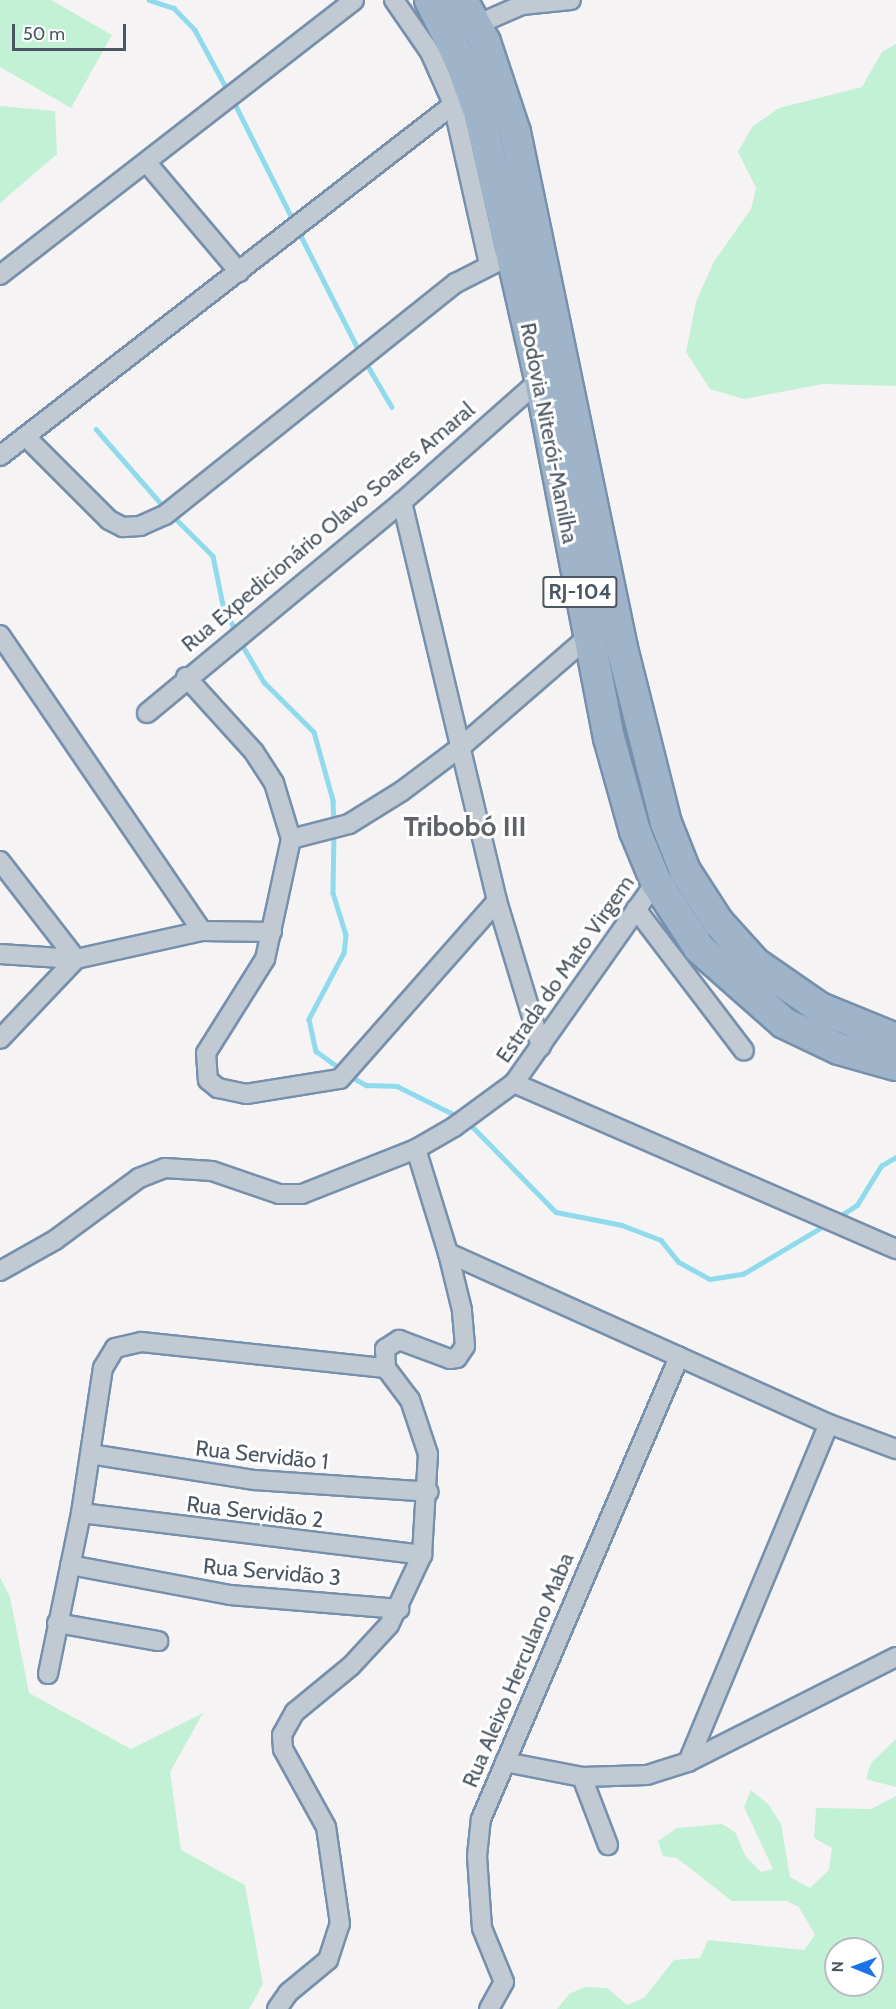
<!DOCTYPE html>
<meta charset="utf-8">
<style>
body{margin:0}
#map{position:relative;width:896px;height:2009px;overflow:hidden;background:#f5f3f3;font-family:Cabin,sans-serif}
div>[style]{position:absolute}
.green>*{inset:0;background:#c3f1d5}
.stream>*{height:4.5px;margin:-2.25px;padding:0 2.25px;transform-origin:2.25px;border-radius:2.25px;background:#90daee}
.roads{filter:drop-shadow(2px 0 #7690ad) drop-shadow(-2px 0 #7690ad) drop-shadow(0 2px #7690ad) drop-shadow(0 -2px #7690ad)}
.minor>*{height:18px;margin:-9px;padding:0 9px;transform-origin:9px;border-radius:9px;background:#c1cad2}
.trunk>*{height:30px;margin:-15px;padding:0 15px;transform-origin:15px;border-radius:15px;background:#9fb4c9}
span{translate:-50% -50%;white-space:nowrap;text-align:center;line-height:1.15;-webkit-text-stroke:6px #fff;paint-order:stroke}
.shield-label span{padding:2px 4px;background:#fff;border:2px solid;border-radius:4px;-webkit-text-stroke-width:0}
.shield-label{font-size:21px;color:#4a5661;font-weight:700}
.street-label{font-size:22px;color:#4a5661}
.district-label{font-size:28px;color:#5f6368;font-weight:700}
.north{position:absolute;left:824px;top:1937px;width:60px;height:60px;box-sizing:border-box;background:#fff;border:2px solid #b7bbc0;border-radius:50%;rotate:271deg;font-size:16px;font-weight:700;line-height:24px;text-align:center;color:#4a5661}
.north::after{content:'';display:block;margin:auto;width:21px;height:27px;background:#1a73e8;clip-path:polygon(50% 0,100% 100%,50% 72%,0 100%)}
.scale{position:absolute;left:12px;top:24px;width:114px;height:27px;box-sizing:border-box;border:3px solid #4a5661;border-top:0;padding-left:8px;font-size:18px;line-height:21px;white-space:nowrap;color:#4a5661;-webkit-text-stroke:4px #fff;paint-order:stroke}
</style>
<div id="map">
<div class="green">
<i style="clip-path:polygon(0 0,51px 0,112px 35px,71px 108px,0 67px)"></i>
<i style="clip-path:polygon(896px 44px,896px 386px,823px 384px,744px 399px,710px 389px,686px 352px,696px 302px,713px 263px,751px 209px,756px 188px,738px 152px,752px 127px,779px 108px,862px 87px,882px 52px)"></i>
<i style="clip-path:polygon(0 106px,55px 111px,57px 154px,0 203px)"></i>
<i style="clip-path:polygon(0 1577px,10px 1597px,29px 1693px,131px 1749px,203px 1713px,170px 1772px,181px 1850px,245px 1885px,263px 1984px,249px 2009px,0 2009px)"></i>
<i style="clip-path:polygon(896px 1739px,896px 1787px,866px 1779px,871px 1763px)"></i>
<i style="clip-path:polygon(evenodd,751px 1790px,768px 1804px,781px 1824px,790px 1877px,810px 1888px,829px 1870px,832px 1848px,814px 1838px,816px 1808px,871px 1809px,896px 1796px,896px 2009px,557px 2009px,569px 1994px,585px 1987px,607px 1988px,627px 2005px,644px 1998px,674px 1960px,700px 1958px,708px 1940px,804px 1950px,815px 1935px,799px 1907px,787px 1901px,732px 1901px,677px 1858px,663px 1856px,658px 1841px,677px 1828px,722px 1824px,735px 1832px,746px 1857px,761px 1872px,773px 1869px,744px 1807px,751px 1790px,836px 1949px,872px 1949px,872px 1985px,836px 1985px,836px 1949px)"></i>
</div>
<div class="stream">
<i style="left:149px;top:0;width:26px;rotate:18deg"></i>
<i style="left:174px;top:8px;width:30px;rotate:46deg"></i>
<i style="left:195px;top:30px;width:69px;rotate:61.6deg"></i>
<i style="left:232px;top:98px;width:139px;rotate:63.4deg"></i>
<i style="left:298px;top:230px;width:138px;rotate:63.2deg"></i>
<i style="left:365px;top:361px;width:53px;rotate:59.6deg"></i>
<i style="left:96px;top:429px;width:105px;rotate:48.9deg"></i>
<i style="left:171px;top:514px;width:59px;rotate:45deg"></i>
<i style="left:213px;top:556px;width:50px;rotate:78.5deg"></i>
<i style="left:223px;top:605px;width:32px;rotate:64deg"></i>
<i style="left:240px;top:641px;width:48px;rotate:59.7deg"></i>
<i style="left:264px;top:682px;width:71px;rotate:45deg"></i>
<i style="left:314px;top:732px;width:71px;rotate:74.4deg"></i>
<i style="left:333px;top:800px;width:24px;rotate:88deg"></i>
<i style="left:334px;top:833px;width:60px;rotate:91deg"></i>
<i style="left:333px;top:893px;width:44px;rotate:72.8deg"></i>
<i style="left:346px;top:935px;width:18px;rotate:96deg"></i>
<i style="left:344px;top:953px;width:75px;rotate:117.9deg"></i>
<i style="left:309px;top:1019px;width:33px;rotate:78deg"></i>
<i style="left:316px;top:1051px;width:32px;rotate:36deg"></i>
<i style="left:348px;top:1075px;width:21px;rotate:29deg"></i>
<i style="left:366px;top:1085px;width:31px;rotate:2deg"></i>
<i style="left:397px;top:1086px;width:69px;rotate:26.6deg"></i>
<i style="left:469px;top:1123px;width:124px;rotate:45.7deg"></i>
<i style="left:556px;top:1212px;width:67px;rotate:11.1deg"></i>
<i style="left:622px;top:1225px;width:42px;rotate:21deg"></i>
<i style="left:661px;top:1240px;width:28px;rotate:51deg"></i>
<i style="left:679px;top:1262px;width:35px;rotate:29deg"></i>
<i style="left:710px;top:1279px;width:33px;rotate:-9deg"></i>
<i style="left:743px;top:1274px;width:98px;rotate:-30.8deg"></i>
<i style="left:837px;top:1218px;width:24px;rotate:-33deg"></i>
<i style="left:857px;top:1205px;width:46px;rotate:-58.4deg"></i>
<i style="left:881px;top:1166px;width:17px;rotate:-31deg"></i>
</div>
<div class="roads">
<div class="minor">
<i style="left:394px;top:0;width:63px;rotate:55.3deg"></i>
<i style="left:430px;top:52px;width:57px;rotate:66.1deg"></i>
<i style="left:453px;top:104px;width:164px;rotate:77.3deg"></i>
<i style="left:476px;top:25px;width:50px;rotate:-23.5deg"></i>
<i style="left:522px;top:5px;width:49px;rotate:-5.8deg"></i>
<i style="left:147px;top:163px;width:143px;rotate:49.8deg"></i>
<i style="left:0;top:275px;width:448px;rotate:-37.8deg"></i>
<i style="left:26px;top:437px;width:117px;rotate:45deg"></i>
<i style="left:109px;top:520px;width:16px;rotate:27deg"></i>
<i style="left:123px;top:527px;width:17px;rotate:-3deg"></i>
<i style="left:140px;top:526px;width:27px;rotate:-24deg"></i>
<i style="left:165px;top:515px;width:372px;rotate:-38.6deg"></i>
<i style="left:456px;top:283px;width:64px;rotate:-27deg"></i>
<i style="left:0;top:456px;width:597px;rotate:-37.79deg"></i>
<i style="left:402px;top:502px;width:410px;rotate:76.6deg"></i>
<i style="left:497px;top:901px;width:152px;rotate:73.2deg"></i>
<i style="left:0;top:635px;width:358px;rotate:55.7deg"></i>
<i style="left:186px;top:677px;width:101px;rotate:47.8deg"></i>
<i style="left:254px;top:752px;width:37px;rotate:57deg"></i>
<i style="left:274px;top:783px;width:59px;rotate:73.1deg"></i>
<i style="left:291px;top:839px;width:123px;rotate:102.2deg"></i>
<i style="left:265px;top:959px;width:111px;rotate:122.1deg"></i>
<i style="left:206px;top:1053px;width:27px;rotate:86deg"></i>
<i style="left:208px;top:1080px;width:13px;rotate:39deg"></i>
<i style="left:218px;top:1088px;width:29px;rotate:12deg"></i>
<i style="left:246px;top:1094px;width:95px;rotate:-9.1deg"></i>
<i style="left:340px;top:1079px;width:237px;rotate:-48.6deg"></i>
<i style="left:147px;top:713px;width:331px;rotate:-39.6deg"></i>
<i style="left:402px;top:502px;width:184px;rotate:-41.5deg"></i>
<i style="left:291px;top:839px;width:60px;rotate:-14.5deg"></i>
<i style="left:349px;top:824px;width:62px;rotate:-31.9deg"></i>
<i style="left:402px;top:791px;width:75px;rotate:-36.9deg"></i>
<i style="left:462px;top:746px;width:168px;rotate:-40.9deg"></i>
<i style="left:0;top:861px;width:124px;rotate:52.2deg"></i>
<i style="left:76px;top:959px;width:110px;rotate:133.5deg"></i>
<i style="left:636px;top:909px;width:178px;rotate:52.7deg"></i>
<i style="left:0;top:954px;width:76px;rotate:3.8deg"></i>
<i style="left:76px;top:959px;width:129px;rotate:-12.5deg"></i>
<i style="left:202px;top:931px;width:70px;rotate:0.8deg"></i>
<i style="left:514px;top:1083px;width:417px;rotate:23.5deg"></i>
<i style="left:448px;top:1253px;width:418px;rotate:24.2deg"></i>
<i style="left:829px;top:1424px;width:72px;rotate:20.5deg"></i>
<i style="left:0;top:1271px;width:63px;rotate:-29.4deg"></i>
<i style="left:55px;top:1240px;width:104px;rotate:-36.4deg"></i>
<i style="left:139px;top:1178px;width:28px;rotate:-21deg"></i>
<i style="left:165px;top:1168px;width:47px;rotate:3.7deg"></i>
<i style="left:212px;top:1171px;width:71px;rotate:18.9deg"></i>
<i style="left:279px;top:1194px;width:23px"></i>
<i style="left:302px;top:1194px;width:123px;rotate:-21.5deg"></i>
<i style="left:416px;top:1149px;width:44px;rotate:-30.1deg"></i>
<i style="left:454px;top:1127px;width:74px;rotate:-36.3deg"></i>
<i style="left:514px;top:1083px;width:246px;rotate:-54.8deg"></i>
<i style="left:90px;top:1454px;width:167px;rotate:9deg"></i>
<i style="left:255px;top:1480px;width:174px;rotate:3.9deg"></i>
<i style="left:81px;top:1513px;width:344px;rotate:7deg"></i>
<i style="left:70px;top:1565px;width:163px;rotate:10.6deg"></i>
<i style="left:230px;top:1595px;width:170px;rotate:4.7deg"></i>
<i style="left:57px;top:1623px;width:103px;rotate:10.1deg"></i>
<i style="left:48px;top:1674px;width:164px;rotate:-78.4deg"></i>
<i style="left:81px;top:1513px;width:147px;rotate:-81.4deg"></i>
<i style="left:103px;top:1368px;width:23px;rotate:-59deg"></i>
<i style="left:115px;top:1348px;width:27px;rotate:-13deg"></i>
<i style="left:141px;top:1342px;width:246px;rotate:6.1deg"></i>
<i style="left:505px;top:1762px;width:78px;rotate:11deg"></i>
<i style="left:582px;top:1777px;width:65px;rotate:-1.8deg"></i>
<i style="left:647px;top:1775px;width:43px;rotate:-17.6deg"></i>
<i style="left:688px;top:1762px;width:233px;rotate:-26.8deg"></i>
<i style="left:688px;top:1762px;width:366px;rotate:-67.4deg"></i>
<i style="left:582px;top:1777px;width:73px;rotate:69.1deg"></i>
<i style="left:277px;top:2009px;width:19px;rotate:-55deg"></i>
<i style="left:288px;top:1993px;width:52px;rotate:-39.5deg"></i>
<i style="left:328px;top:1960px;width:38px;rotate:-72deg"></i>
<i style="left:340px;top:1924px;width:98px;rotate:-98.2deg"></i>
<i style="left:326px;top:1827px;width:89px;rotate:-118.9deg"></i>
<i style="left:283px;top:1749px;width:14px;rotate:-94deg"></i>
<i style="left:282px;top:1735px;width:26px;rotate:-61deg"></i>
<i style="left:295px;top:1712px;width:72px;rotate:-39.4deg"></i>
<i style="left:351px;top:1666px;width:56px;rotate:-47.2deg"></i>
<i style="left:389px;top:1625px;width:77px;rotate:-64.8deg"></i>
<i style="left:422px;top:1555px;width:101px;rotate:-86.6deg"></i>
<i style="left:428px;top:1454px;width:57px;rotate:-108.4deg"></i>
<i style="left:410px;top:1400px;width:40px;rotate:-127deg"></i>
<i style="left:386px;top:1368px;width:19px;rotate:-93deg"></i>
<i style="left:385px;top:1349px;width:17px;rotate:-33deg"></i>
<i style="left:399px;top:1340px;width:54px;rotate:20.4deg"></i>
<i style="left:450px;top:1359px;width:7px;rotate:-8deg"></i>
<i style="left:457px;top:1358px;width:14px;rotate:-56deg"></i>
<i style="left:465px;top:1346px;width:36px;rotate:-95deg"></i>
<i style="left:462px;top:1310px;width:59px;rotate:-103.8deg"></i>
<i style="left:448px;top:1253px;width:109px;rotate:-107.1deg"></i>
<i style="left:489px;top:2009px;width:31px;rotate:-61deg"></i>
<i style="left:504px;top:1982px;width:58px;rotate:-112.2deg"></i>
<i style="left:482px;top:1928px;width:72px;rotate:-94deg"></i>
<i style="left:477px;top:1856px;width:37px;rotate:-84deg"></i>
<i style="left:481px;top:1819px;width:503px;rotate:-66.8deg"></i>
</div>
<div class="trunk">
<i style="left:430px;top:0;width:67px;rotate:63.4deg"></i>
<i style="left:460px;top:60px;width:59px;rotate:70deg"></i>
<i style="left:480px;top:115px;width:272px;rotate:77.2deg"></i>
<i style="left:540px;top:380px;width:365px;rotate:79.1deg"></i>
<i style="left:609px;top:738px;width:97px;rotate:74.4deg"></i>
<i style="left:635px;top:831px;width:55px;rotate:67.6deg"></i>
<i style="left:656px;top:882px;width:79px;rotate:56.9deg"></i>
<i style="left:699px;top:948px;width:113px;rotate:41.4deg"></i>
<i style="left:784px;top:1023px;width:61px;rotate:25.3deg"></i>
<i style="left:839px;top:1049px;width:59px;rotate:15.7deg"></i>
<i style="left:462px;top:0;width:48px;rotate:61.3deg"></i>
<i style="left:485px;top:42px;width:95px;rotate:71.6deg"></i>
<i style="left:515px;top:132px;width:527px;rotate:78.28deg"></i>
<i style="left:622px;top:648px;width:180px;rotate:75.9deg"></i>
<i style="left:666px;top:823px;width:52px;rotate:68.4deg"></i>
<i style="left:685px;top:871px;width:61px;rotate:57.1deg"></i>
<i style="left:718px;top:922px;width:55px;rotate:47.9deg"></i>
<i style="left:755px;top:963px;width:79px;rotate:34.7deg"></i>
<i style="left:820px;top:1008px;width:82px;rotate:22.2deg"></i>
</div>
</div>
<div class="shield-label">
<span style="left:580px;top:592px">RJ-104</span>
</div>
<div class="street-label">
<span style="left:549px;top:433px;rotate:79deg">Rodovia Niterói-Manilha</span>
<span style="left:328px;top:527px;rotate:-40deg">Rua Expedicionário Olavo Soares Amaral</span>
<span style="left:565px;top:969px;rotate:-55deg">Estrada do Mato Virgem</span>
<span style="left:262px;top:1455px;rotate:6deg">Rua Servidão 1</span>
<span style="left:255px;top:1512px;rotate:7deg">Rua Servidão 2</span>
<span style="left:272px;top:1572px;rotate:5deg">Rua Servidão 3</span>
<span style="left:518px;top:1670px;rotate:-67deg">Rua Aleixo Herculano Maba</span>
</div>
<div class="district-label">
<span style="left:465px;top:826px">Tribobó III</span>
</div>
<div class="north">N</div>
<div class="scale">50 m</div>
</div>
